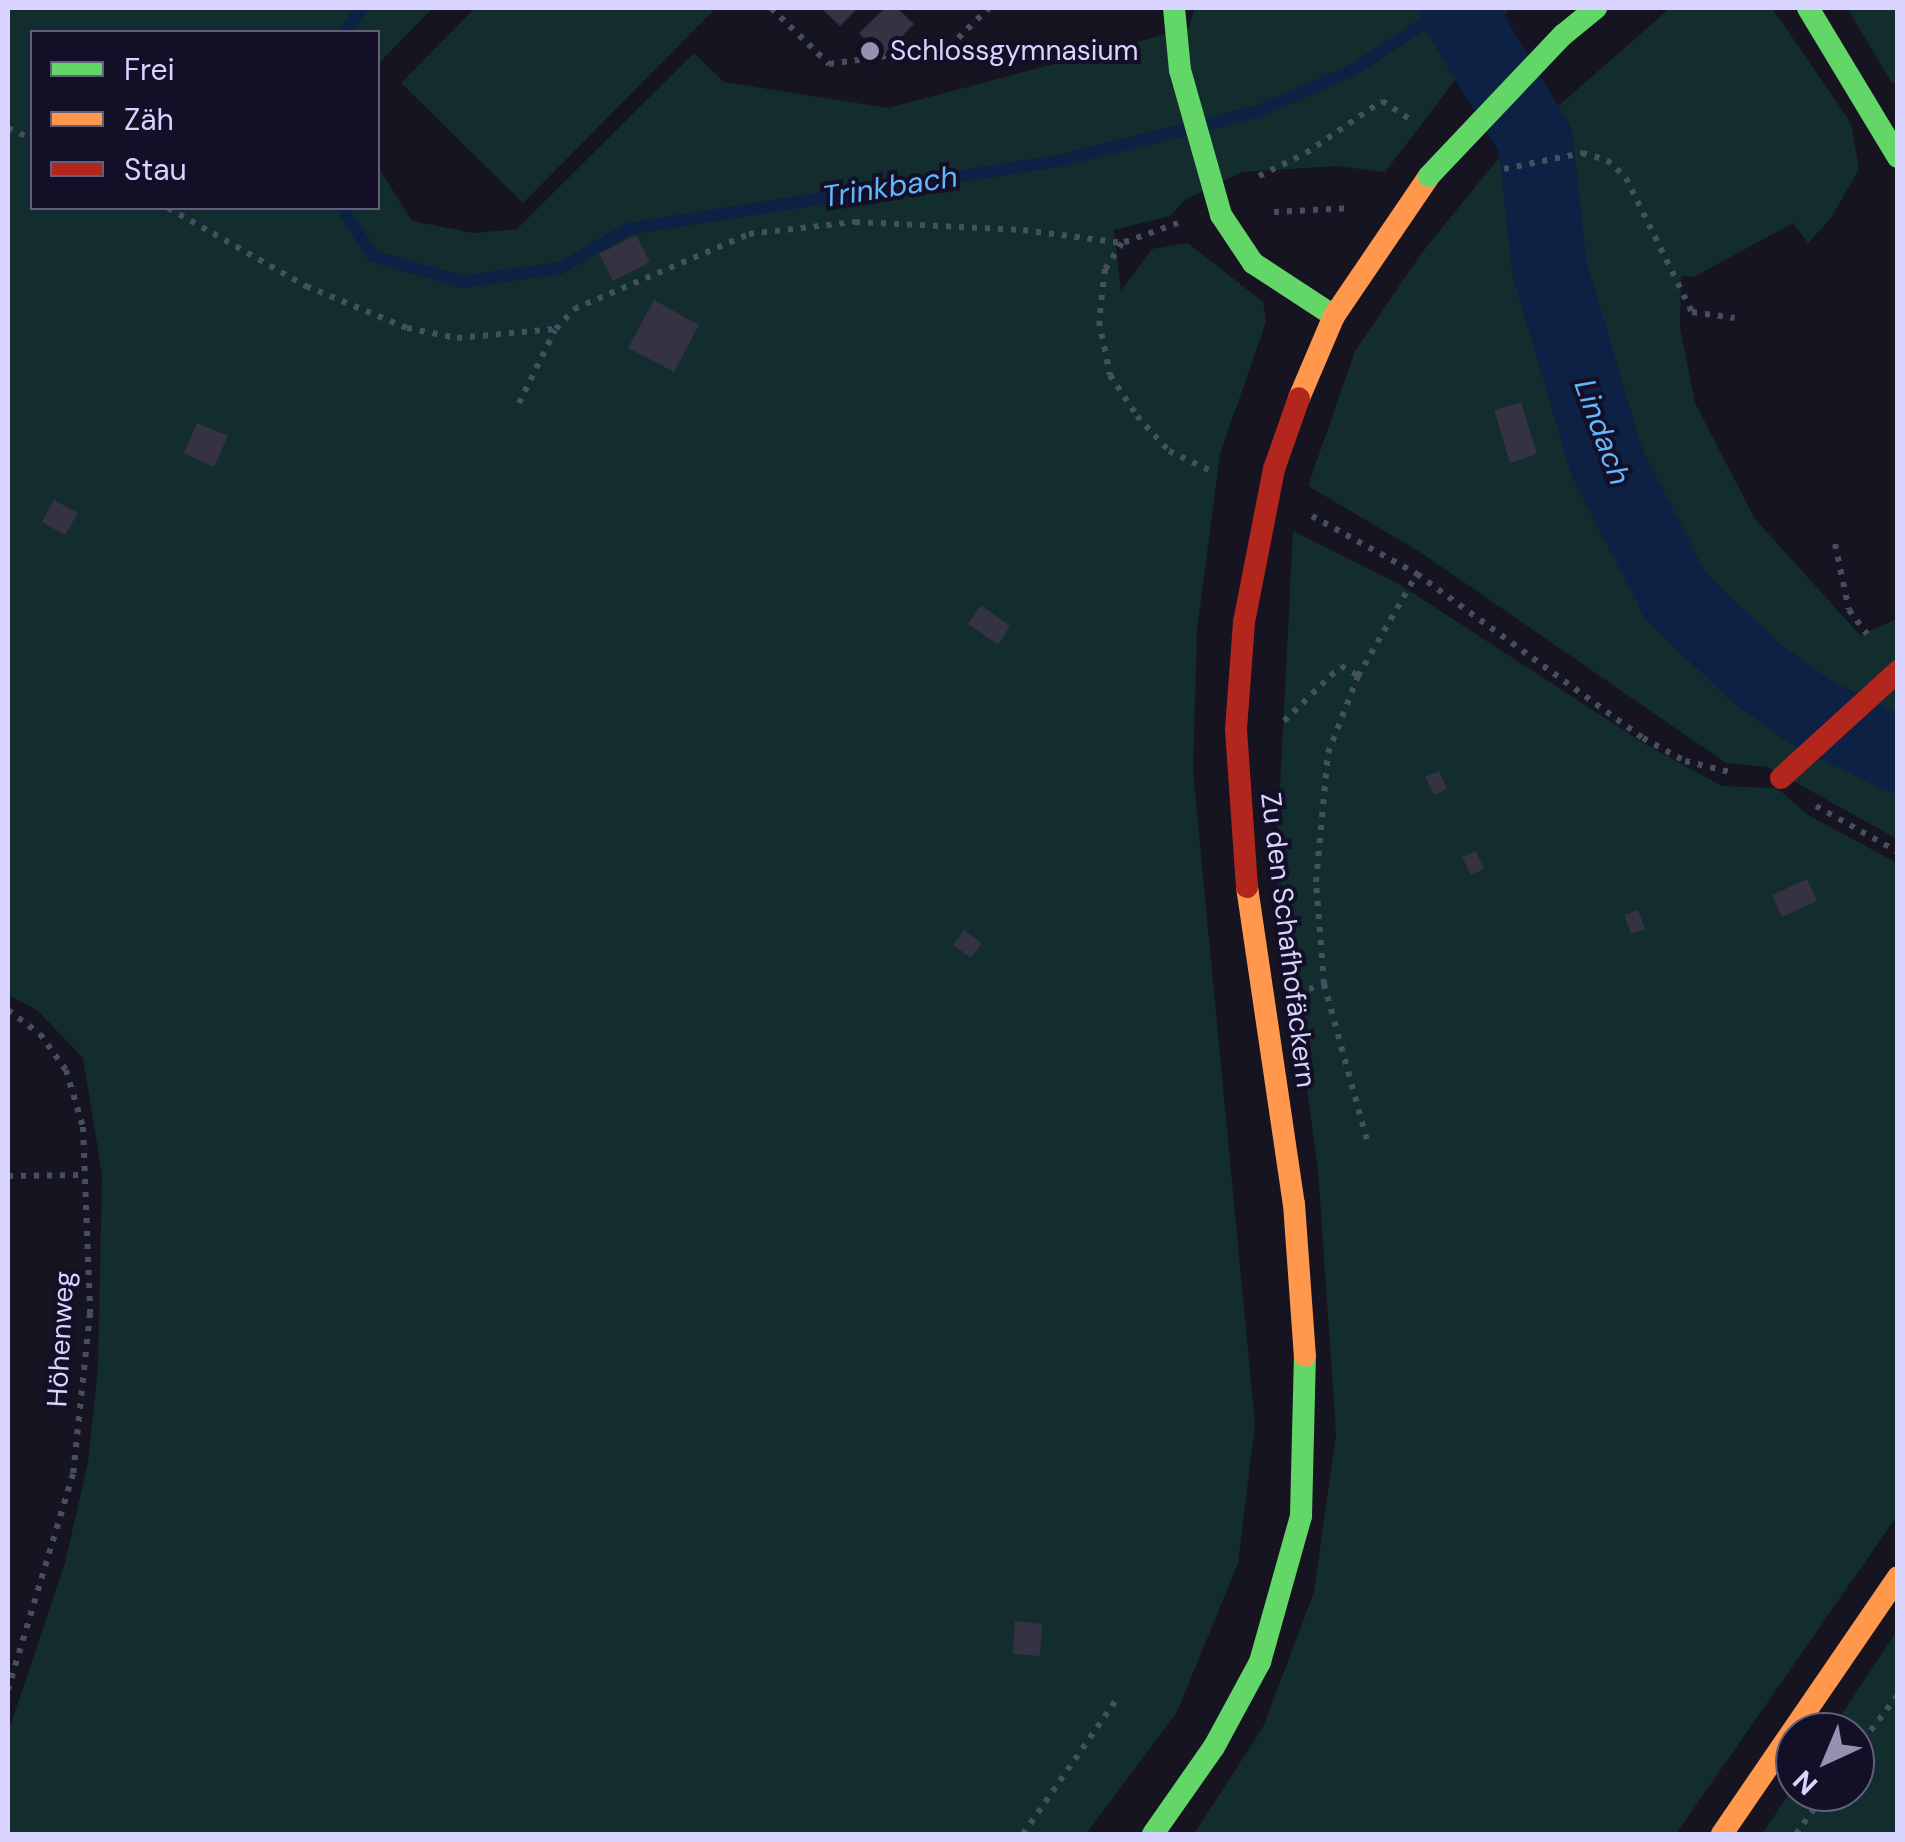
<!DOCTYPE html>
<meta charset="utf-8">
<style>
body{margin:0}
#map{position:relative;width:1905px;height:1842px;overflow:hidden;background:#161421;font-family:"DM Sans",sans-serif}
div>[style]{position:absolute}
.green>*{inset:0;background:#132c2d}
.stream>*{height:12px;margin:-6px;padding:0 6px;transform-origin:6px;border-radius:6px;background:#0d2144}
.river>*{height:75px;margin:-37.5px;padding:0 37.5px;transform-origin:37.5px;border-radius:37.5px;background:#0d2144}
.building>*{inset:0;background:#343243}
.path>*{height:6px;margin-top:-3px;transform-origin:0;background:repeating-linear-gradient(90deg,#44505f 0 5px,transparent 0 13px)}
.fast>*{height:22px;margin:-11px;padding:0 11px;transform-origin:11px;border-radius:11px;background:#63d668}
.slow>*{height:22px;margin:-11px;padding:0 11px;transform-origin:11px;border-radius:11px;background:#ff974d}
.jam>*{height:22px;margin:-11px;padding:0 11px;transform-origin:11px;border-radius:11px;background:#b3261e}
.fast-bridge>*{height:22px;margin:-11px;padding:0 11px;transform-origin:11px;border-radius:11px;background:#63d668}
.dots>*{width:28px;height:28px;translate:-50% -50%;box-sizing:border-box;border:5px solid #130f26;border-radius:50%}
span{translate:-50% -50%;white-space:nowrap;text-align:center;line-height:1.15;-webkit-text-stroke:8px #130f26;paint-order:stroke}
.poi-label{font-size:28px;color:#d9d4ff}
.left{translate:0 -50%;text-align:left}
.street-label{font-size:28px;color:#d9d4ff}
.water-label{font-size:30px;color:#62b6ff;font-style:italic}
.frame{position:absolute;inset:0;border:10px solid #d9d4ff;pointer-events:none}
.legend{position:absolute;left:30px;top:30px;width:350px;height:180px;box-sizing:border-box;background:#130f26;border:2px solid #625e7d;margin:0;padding:12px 18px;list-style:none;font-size:30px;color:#d9d4ff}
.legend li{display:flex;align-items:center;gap:20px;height:50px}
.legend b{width:50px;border:2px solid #625e7d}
.north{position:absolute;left:1775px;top:1712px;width:100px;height:100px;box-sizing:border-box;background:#130f26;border:2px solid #625e7d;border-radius:50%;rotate:224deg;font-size:28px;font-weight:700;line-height:40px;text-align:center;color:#d9d4ff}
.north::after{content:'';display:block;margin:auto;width:35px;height:45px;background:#9591b1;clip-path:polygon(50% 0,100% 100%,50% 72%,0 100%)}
</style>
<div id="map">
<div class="green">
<i style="clip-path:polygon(8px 8px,433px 8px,378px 64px,378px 32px,32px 32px,32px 208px,378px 208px,378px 167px,412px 221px,474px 233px,517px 229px,694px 53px,724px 82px,888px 108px,1189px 28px,1195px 8px,1510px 8px,1385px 172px,1336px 166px,1242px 172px,1185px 200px,1170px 216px,1114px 230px,1121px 291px,1152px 249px,1188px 243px,1263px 302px,1266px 322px,1220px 454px,1197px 630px,1193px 771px,1255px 1424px,1238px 1563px,1177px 1712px,1086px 1834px,8px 1834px,8px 1732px,65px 1563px,88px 1462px,98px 1368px,102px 1175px,83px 1058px,37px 1010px,8px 995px)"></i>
<i style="clip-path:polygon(475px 8px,716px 8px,523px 203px,401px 83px)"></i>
<i style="clip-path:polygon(1670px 8px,1772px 8px,1851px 123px,1859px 169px,1831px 218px,1808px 243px,1793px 223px,1694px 277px,1681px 276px,1680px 327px,1695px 403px,1755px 519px,1860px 635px,1897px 619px,1897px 839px,1768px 767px,1726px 763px,1420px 552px,1308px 486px,1355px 351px,1421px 254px,1497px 160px)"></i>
<i style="clip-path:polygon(1847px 8px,1897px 8px,1897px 86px,1890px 80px)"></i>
<i style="clip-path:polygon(1293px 531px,1399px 584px,1645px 744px,1722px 786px,1777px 788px,1808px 815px,1897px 863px,1897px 1516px,1676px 1834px,1194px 1834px,1263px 1727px,1314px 1592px,1336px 1434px,1318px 1169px,1276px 868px)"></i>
<i style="clip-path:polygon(1897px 1631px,1897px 1834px,1762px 1834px,1795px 1785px,1795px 1792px,1855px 1792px,1855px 1732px,1830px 1732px)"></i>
</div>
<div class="stream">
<i style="left:345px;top:32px;width:29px;rotate:-56deg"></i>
<i style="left:1208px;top:124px;width:53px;rotate:-14.3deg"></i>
<i style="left:1259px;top:111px;width:103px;rotate:-23.6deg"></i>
<i style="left:1353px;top:70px;width:113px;rotate:-33.1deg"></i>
<i style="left:342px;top:208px;width:57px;rotate:57.1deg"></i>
<i style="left:373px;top:256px;width:93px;rotate:16.3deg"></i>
<i style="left:462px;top:282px;width:99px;rotate:-8.1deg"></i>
<i style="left:560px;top:268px;width:78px;rotate:-29.8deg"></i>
<i style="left:628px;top:229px;width:439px;rotate:-9deg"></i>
<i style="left:1062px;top:160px;width:126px;rotate:-13.8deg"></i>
</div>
<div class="river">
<i style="left:1456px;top:8px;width:154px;rotate:59.1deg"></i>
<i style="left:1535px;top:140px;width:129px;rotate:83.8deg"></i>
<i style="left:1549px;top:268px;width:201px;rotate:73.5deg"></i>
<i style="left:1606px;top:461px;width:152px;rotate:62.9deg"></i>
<i style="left:1675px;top:596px;width:112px;rotate:43.5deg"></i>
<i style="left:1756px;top:673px;width:69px;rotate:35.5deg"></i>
<i style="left:1812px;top:713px;width:96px;rotate:26deg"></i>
</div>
<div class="building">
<i style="clip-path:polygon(821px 8px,858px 8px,840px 26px)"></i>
<i style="clip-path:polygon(885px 8px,897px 8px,914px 24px,882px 57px,859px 33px)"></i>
<i style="clip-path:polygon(636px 235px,650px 262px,613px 281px,599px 254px)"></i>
<i style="clip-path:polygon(654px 300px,699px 325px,674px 372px,628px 348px)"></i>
<i style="clip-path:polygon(1521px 402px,1537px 454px,1510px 463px,1494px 410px)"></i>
<i style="clip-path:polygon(197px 423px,228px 436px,214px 467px,184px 453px)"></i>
<i style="clip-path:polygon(54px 500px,78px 513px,65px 535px,42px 522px)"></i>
<i style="clip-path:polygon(981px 605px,1010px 626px,998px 645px,968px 624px)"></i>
<i style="clip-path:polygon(1439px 771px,1447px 789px,1434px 795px,1425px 777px)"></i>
<i style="clip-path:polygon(1476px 851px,1484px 869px,1471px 875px,1462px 857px)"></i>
<i style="clip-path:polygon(1807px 879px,1817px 901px,1782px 917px,1772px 895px)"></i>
<i style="clip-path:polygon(1638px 910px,1645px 929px,1631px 934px,1624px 915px)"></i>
<i style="clip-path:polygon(964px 930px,982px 943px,971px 958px,953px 945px)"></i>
<i style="clip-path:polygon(1015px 1621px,1042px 1624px,1040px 1656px,1013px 1654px)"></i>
</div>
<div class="path">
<i style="left:771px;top:8px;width:81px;rotate:44deg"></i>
<i style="left:829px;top:64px;width:121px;rotate:-8.1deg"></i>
<i style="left:949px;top:47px;width:56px;rotate:-44.3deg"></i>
<i style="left:8px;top:128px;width:26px;rotate:25deg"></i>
<i style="left:1504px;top:169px;width:80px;rotate:-11.6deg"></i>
<i style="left:1582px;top:153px;width:26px;rotate:16deg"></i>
<i style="left:1607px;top:160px;width:26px;rotate:43deg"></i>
<i style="left:1626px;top:178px;width:149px;rotate:63.8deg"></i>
<i style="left:1692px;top:312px;width:43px;rotate:7.9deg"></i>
<i style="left:1259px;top:176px;width:52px;rotate:-26.1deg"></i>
<i style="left:1306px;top:153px;width:92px;rotate:-34.4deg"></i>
<i style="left:1382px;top:101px;width:38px;rotate:33deg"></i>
<i style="left:168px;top:208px;width:159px;rotate:29.5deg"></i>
<i style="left:306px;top:286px;width:109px;rotate:22.6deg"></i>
<i style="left:407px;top:328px;width:51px;rotate:11.3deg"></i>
<i style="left:457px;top:338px;width:99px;rotate:-5.2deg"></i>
<i style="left:556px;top:329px;width:27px;rotate:-48deg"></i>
<i style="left:574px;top:309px;width:190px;rotate:-23.2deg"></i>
<i style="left:749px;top:234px;width:107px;rotate:-6.5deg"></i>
<i style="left:855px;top:222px;width:168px;rotate:2.7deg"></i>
<i style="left:1023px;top:230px;width:100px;rotate:7.5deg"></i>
<i style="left:1274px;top:212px;width:78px;rotate:-2.9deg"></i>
<i style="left:1178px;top:223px;width:59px;rotate:160.3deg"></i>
<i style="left:1122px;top:243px;width:31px;rotate:123deg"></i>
<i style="left:1105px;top:269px;width:52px;rotate:96.6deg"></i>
<i style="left:1099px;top:321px;width:55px;rotate:78.5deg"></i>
<i style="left:1110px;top:375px;width:49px;rotate:56.6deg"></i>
<i style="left:1137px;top:416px;width:47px;rotate:47.6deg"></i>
<i style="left:1169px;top:451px;width:44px;rotate:25.4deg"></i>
<i style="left:519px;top:403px;width:81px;rotate:-63.7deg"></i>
<i style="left:1312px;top:516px;width:120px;rotate:28.9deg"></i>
<i style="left:1417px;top:574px;width:279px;rotate:36deg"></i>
<i style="left:1643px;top:738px;width:48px;rotate:28.7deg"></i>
<i style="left:1685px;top:761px;width:50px;rotate:13.8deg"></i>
<i style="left:1835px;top:544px;width:67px;rotate:78deg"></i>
<i style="left:1849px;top:610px;width:30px;rotate:53deg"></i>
<i style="left:1284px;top:721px;width:79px;rotate:-44deg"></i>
<i style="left:1341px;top:666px;width:20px;rotate:30deg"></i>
<i style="left:1816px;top:806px;width:94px;rotate:29.3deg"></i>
<i style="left:1324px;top:984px;width:169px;rotate:74.6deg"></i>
<i style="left:1309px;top:989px;width:16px;rotate:-18deg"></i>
<i style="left:1324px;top:984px;width:102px;rotate:-94.5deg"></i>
<i style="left:1316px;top:882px;width:130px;rotate:-84.7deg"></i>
<i style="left:1328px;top:753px;width:83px;rotate:-68.7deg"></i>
<i style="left:1358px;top:676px;width:118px;rotate:-60deg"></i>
<i style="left:8px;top:1010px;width:40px;rotate:37deg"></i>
<i style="left:40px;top:1034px;width:44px;rotate:54.2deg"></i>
<i style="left:66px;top:1070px;width:59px;rotate:73.4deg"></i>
<i style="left:83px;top:1127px;width:186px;rotate:87.8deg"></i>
<i style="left:90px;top:1313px;width:162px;rotate:96deg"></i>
<i style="left:73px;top:1474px;width:225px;rotate:106.8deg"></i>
<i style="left:8px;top:1176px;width:77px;rotate:-0.7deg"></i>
<i style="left:1855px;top:1751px;width:71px;rotate:-52.5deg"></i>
<i style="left:1023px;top:1834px;width:165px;rotate:-55.2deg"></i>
<i style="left:1796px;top:1834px;width:52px;rotate:-54.5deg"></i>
</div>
<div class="fast">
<i style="left:1174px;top:8px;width:62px;rotate:84.5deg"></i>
<i style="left:1180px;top:70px;width:151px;rotate:74.2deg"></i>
<i style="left:1221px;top:215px;width:58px;rotate:56.3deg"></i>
<i style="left:1253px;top:263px;width:97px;rotate:33.2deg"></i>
<i style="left:1808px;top:8px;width:174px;rotate:58.9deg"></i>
<i style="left:1563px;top:35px;width:43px;rotate:-39.3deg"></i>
<i style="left:1153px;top:1834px;width:106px;rotate:-55deg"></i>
<i style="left:1214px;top:1747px;width:97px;rotate:-61.6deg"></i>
<i style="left:1260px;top:1662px;width:152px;rotate:-74.3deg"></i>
<i style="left:1301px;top:1516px;width:160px;rotate:-88.6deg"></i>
</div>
<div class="slow">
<i style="left:1299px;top:398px;width:89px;rotate:-66.9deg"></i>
<i style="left:1334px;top:316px;width:169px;rotate:-55.8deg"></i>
<i style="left:1247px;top:887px;width:320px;rotate:81.6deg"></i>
<i style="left:1294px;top:1204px;width:152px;rotate:85.9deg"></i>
<i style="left:1722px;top:1834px;width:311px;rotate:-55.6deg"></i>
</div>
<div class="jam">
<i style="left:1781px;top:778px;width:159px;rotate:-42.4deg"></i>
<i style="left:1247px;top:887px;width:158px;rotate:-94deg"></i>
<i style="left:1236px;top:729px;width:107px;rotate:-85.7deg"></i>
<i style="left:1244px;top:622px;width:156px;rotate:-78.9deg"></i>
<i style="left:1274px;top:469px;width:75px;rotate:-70.6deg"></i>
</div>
<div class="fast-bridge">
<i style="left:1429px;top:176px;width:195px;rotate:-46.5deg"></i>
</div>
<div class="dots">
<i style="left:870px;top:51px;background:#9591b1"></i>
</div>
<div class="poi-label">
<span class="left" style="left:890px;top:51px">Schlossgymnasium</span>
</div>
<div class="street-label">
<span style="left:1288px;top:940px;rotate:83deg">Zu den Schafhofäckern</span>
<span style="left:61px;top:1339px;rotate:-87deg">Höhenweg</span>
</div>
<div class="water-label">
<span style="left:890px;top:187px;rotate:-9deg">Trinkbach</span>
<span style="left:1602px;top:432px;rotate:70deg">Lindach</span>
</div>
<div class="frame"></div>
<ul class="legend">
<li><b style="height:12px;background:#63d668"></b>Frei</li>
<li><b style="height:12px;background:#ff974d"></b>Zäh</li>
<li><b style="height:12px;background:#b3261e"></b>Stau</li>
</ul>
<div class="north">N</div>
</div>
